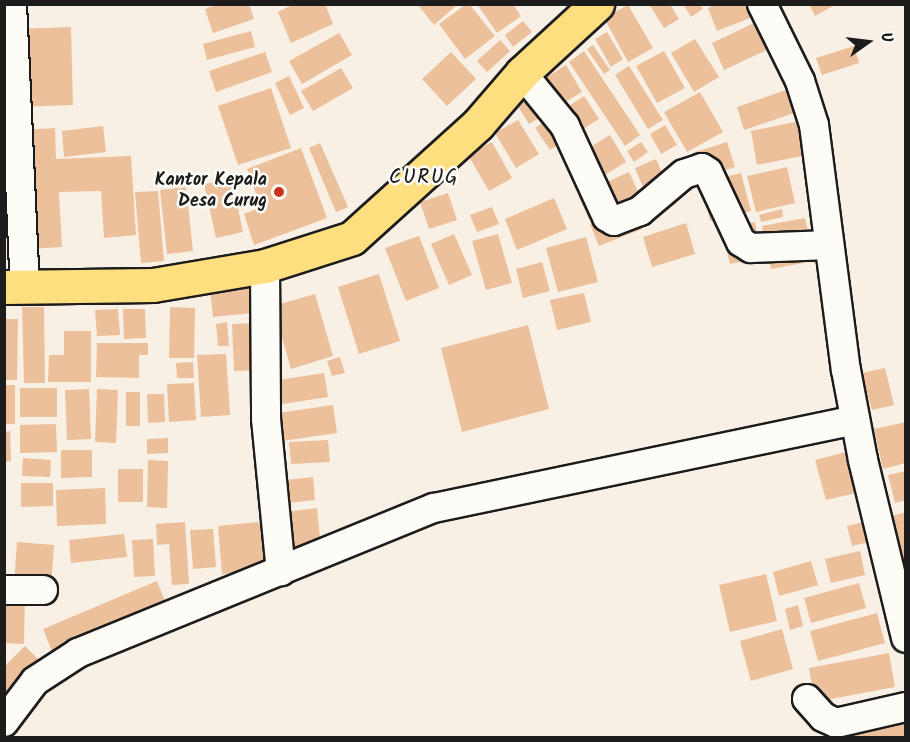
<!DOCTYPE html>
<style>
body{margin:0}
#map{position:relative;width:910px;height:742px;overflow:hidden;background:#f9f0e5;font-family:Kalam,sans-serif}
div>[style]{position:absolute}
.building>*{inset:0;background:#ebc09b}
.roads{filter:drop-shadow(2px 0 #1c1c1c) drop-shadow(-2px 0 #1c1c1c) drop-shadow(0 2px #1c1c1c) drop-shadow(0 -2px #1c1c1c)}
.minor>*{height:28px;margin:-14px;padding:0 14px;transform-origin:14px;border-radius:14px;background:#fdfcf7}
.major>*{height:33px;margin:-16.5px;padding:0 16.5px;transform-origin:16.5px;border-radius:16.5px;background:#fddf80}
.dots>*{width:16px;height:16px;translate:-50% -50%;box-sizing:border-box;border:3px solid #fdfcf7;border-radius:50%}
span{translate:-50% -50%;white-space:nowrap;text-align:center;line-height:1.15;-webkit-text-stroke:5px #fdfcf7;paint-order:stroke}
.poi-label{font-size:18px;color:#1c1c1c;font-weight:700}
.right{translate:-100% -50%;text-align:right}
.quarter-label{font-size:21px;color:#1c1c1c;letter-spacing:1.5px}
.frame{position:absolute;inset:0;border:6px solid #1c1c1c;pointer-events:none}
.north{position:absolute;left:838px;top:12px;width:60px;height:60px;-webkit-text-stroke:4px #fdfcf7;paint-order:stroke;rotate:76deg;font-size:16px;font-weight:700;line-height:24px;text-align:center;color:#1c1c1c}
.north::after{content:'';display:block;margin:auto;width:21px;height:27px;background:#1c1c1c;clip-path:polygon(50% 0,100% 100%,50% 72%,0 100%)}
</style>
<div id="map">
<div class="building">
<i style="clip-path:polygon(219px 4px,249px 4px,254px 19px,213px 33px,205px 9px)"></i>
<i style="clip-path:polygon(294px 4px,325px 4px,333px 24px,291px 43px,278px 12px)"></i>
<i style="clip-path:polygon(417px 4px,458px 4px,434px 25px)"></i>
<i style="clip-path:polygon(477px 4px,513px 4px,521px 16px,497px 33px)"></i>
<i style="clip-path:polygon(649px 4px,670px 4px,679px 19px,664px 28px)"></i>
<i style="clip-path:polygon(683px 4px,700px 4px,703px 9px,691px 17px)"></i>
<i style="clip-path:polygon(716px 4px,756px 4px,760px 14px,717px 31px,708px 8px)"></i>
<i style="clip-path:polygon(809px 4px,837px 4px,815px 16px)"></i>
<i style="clip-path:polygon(465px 5px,470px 5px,495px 36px,465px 59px,439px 24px)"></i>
<i style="clip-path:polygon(628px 5px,653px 48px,628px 62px,604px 18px)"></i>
<i style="clip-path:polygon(523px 21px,532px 32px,513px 47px,505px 35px)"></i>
<i style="clip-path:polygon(756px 22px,769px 49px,724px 70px,712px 43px)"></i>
<i style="clip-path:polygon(71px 27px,73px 105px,19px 107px,16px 29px)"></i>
<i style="clip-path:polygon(251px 31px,255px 47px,207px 60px,203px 44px)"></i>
<i style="clip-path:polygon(607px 32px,623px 59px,611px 67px,595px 39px)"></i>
<i style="clip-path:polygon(339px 33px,352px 55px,302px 84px,289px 61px)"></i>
<i style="clip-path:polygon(695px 39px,719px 77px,694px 92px,671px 53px)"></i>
<i style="clip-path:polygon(500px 40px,510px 51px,487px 72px,477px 61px)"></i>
<i style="clip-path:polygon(593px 45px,610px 70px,604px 74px,587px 49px)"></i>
<i style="clip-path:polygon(854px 46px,859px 63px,822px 75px,816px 58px)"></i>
<i style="clip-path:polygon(584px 51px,640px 135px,625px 146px,569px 62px)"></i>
<i style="clip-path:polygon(664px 51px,685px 88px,657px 103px,636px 66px)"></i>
<i style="clip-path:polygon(265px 52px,272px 72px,216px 92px,209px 71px)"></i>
<i style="clip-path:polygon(451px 52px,476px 79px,447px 106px,422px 79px)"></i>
<i style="clip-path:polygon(566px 65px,582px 92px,529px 124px,513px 98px)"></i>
<i style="clip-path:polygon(629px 66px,663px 120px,648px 129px,615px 75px)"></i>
<i style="clip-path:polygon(341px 68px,353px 88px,313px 111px,301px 91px)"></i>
<i style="clip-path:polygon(289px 76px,304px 108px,290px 115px,275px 83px)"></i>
<i style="clip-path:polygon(271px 88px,291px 148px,238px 165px,218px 106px)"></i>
<i style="clip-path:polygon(786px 90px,794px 113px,744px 130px,737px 107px)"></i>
<i style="clip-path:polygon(700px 92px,723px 132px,687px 152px,664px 112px)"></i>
<i style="clip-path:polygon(584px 96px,599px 119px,550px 150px,535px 128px)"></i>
<i style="clip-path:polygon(518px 120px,539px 154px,516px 168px,495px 133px)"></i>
<i style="clip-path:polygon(800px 121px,807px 155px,757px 165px,751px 131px)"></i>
<i style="clip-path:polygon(665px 125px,677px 145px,661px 154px,650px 134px)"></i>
<i style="clip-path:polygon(103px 126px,106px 152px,64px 157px,62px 131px)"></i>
<i style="clip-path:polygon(55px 128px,56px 159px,131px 156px,136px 235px,104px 238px,101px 191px,59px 192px,62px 247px,28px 249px,21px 130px)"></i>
<i style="clip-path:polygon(610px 135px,626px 162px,582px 189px,566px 162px)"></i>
<i style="clip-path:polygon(492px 142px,512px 178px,489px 191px,468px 155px)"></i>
<i style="clip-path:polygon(641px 142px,648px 152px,634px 162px,627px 151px)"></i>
<i style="clip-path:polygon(727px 142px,735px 167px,700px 178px,692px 153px)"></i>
<i style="clip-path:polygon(320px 143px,348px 207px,336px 212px,309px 148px)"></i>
<i style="clip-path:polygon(301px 148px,327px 218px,254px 245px,244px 214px,261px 207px,247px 169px)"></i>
<i style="clip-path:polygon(656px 159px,676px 204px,654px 213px,635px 168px)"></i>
<i style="clip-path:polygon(787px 167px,795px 203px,756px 212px,747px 176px)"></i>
<i style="clip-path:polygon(629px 172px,640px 196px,589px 219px,578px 195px)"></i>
<i style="clip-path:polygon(741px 173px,751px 211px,710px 221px,701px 183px)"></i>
<i style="clip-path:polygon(232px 179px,243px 232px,216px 238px,204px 184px)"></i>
<i style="clip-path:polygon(186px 187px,193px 251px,167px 254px,160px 190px)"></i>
<i style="clip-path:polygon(158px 191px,164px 261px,141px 263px,135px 192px)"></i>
<i style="clip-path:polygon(448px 193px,457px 220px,429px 229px,420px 202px)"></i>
<i style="clip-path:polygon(554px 198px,567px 229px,517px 250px,505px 219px)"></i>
<i style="clip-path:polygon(492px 207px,499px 224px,477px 232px,470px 215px)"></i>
<i style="clip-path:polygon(633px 207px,642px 229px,599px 246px,590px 224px)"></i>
<i style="clip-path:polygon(782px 209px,783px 217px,761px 222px,759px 215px)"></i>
<i style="clip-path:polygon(805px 218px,814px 261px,771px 269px,762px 226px)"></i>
<i style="clip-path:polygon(755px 222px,762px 257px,730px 264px,722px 229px)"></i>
<i style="clip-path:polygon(686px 223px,695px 254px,652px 267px,643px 237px)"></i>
<i style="clip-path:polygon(454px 234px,472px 275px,449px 285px,431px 244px)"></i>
<i style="clip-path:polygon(498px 234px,512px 283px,486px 290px,472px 241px)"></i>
<i style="clip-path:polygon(419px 236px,439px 288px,406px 301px,385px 248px)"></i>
<i style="clip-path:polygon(586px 237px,598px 282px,558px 292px,546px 248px)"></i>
<i style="clip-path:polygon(542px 262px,550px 291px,523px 298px,516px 269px)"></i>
<i style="clip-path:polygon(379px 274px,400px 341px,359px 354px,338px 287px)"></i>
<i style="clip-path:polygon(260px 283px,263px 312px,213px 317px,210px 288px)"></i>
<i style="clip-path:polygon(584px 293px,591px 322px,557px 330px,550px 300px)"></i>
<i style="clip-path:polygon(315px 294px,333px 356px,291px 369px,273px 306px)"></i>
<i style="clip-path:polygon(22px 307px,44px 307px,45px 383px,24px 383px)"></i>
<i style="clip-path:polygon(170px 307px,195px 308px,194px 358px,169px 358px)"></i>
<i style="clip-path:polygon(118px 309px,120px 335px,97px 336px,95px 310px)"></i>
<i style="clip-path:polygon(123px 309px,145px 309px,146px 338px,124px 339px)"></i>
<i style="clip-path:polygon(4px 319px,18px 319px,17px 380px,4px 380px)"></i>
<i style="clip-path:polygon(227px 322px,229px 346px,218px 346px,216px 324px)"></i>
<i style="clip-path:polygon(259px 323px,261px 370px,234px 371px,232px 324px)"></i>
<i style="clip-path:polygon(528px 325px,549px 409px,462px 432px,441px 348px)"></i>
<i style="clip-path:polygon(64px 331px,91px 331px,91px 382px,48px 382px,49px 355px,64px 355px)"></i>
<i style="clip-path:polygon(97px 343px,148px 343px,148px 355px,139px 355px,139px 378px,96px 377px)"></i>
<i style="clip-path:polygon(226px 354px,230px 415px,201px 417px,197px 355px)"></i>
<i style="clip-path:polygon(340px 357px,345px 373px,332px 376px,327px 361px)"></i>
<i style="clip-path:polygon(193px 362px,194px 378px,177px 378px,176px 363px)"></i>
<i style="clip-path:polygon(885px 368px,894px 405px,872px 410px,862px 373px)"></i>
<i style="clip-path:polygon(324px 373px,328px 397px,276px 405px,272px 381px)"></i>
<i style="clip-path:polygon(194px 383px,196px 420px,169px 422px,167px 384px)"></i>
<i style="clip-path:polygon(4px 385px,15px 385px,15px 424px,4px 424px)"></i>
<i style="clip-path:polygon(20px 388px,57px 388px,57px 417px,20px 417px)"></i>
<i style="clip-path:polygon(89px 389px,91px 439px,67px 440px,65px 390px)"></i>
<i style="clip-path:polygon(97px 389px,118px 390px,116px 443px,95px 442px)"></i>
<i style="clip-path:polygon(126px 392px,140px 392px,140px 426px,126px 426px)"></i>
<i style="clip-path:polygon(147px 394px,164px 394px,165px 422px,148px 423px)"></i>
<i style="clip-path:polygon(333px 405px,337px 433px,275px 442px,271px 414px)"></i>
<i style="clip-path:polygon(906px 422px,906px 463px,883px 469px,874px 429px)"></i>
<i style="clip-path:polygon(56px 424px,57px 452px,20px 453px,20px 425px)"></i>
<i style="clip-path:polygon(10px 431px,11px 461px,4px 462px,4px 432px)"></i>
<i style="clip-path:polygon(168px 438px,168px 453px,147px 454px,147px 439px)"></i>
<i style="clip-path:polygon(328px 440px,330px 462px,291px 464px,289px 442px)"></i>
<i style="clip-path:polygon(61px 450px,92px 450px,92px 477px,61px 478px)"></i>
<i style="clip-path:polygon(846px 452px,856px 493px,826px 500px,815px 460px)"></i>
<i style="clip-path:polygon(23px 458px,51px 460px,50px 477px,22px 476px)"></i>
<i style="clip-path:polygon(148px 460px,168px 461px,167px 508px,147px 507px)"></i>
<i style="clip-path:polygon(118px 469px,143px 469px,143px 502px,118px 502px)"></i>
<i style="clip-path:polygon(906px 471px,906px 500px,895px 503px,888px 475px)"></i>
<i style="clip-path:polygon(313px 477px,315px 500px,280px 504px,277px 481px)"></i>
<i style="clip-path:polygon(21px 483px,53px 483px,53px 506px,21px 507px)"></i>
<i style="clip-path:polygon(105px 488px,106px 524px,57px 526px,56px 490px)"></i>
<i style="clip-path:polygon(317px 508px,321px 547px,281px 552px,277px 513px)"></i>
<i style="clip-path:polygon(906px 512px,906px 562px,897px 565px,885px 518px)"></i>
<i style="clip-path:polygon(270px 521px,274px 569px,222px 574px,218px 526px)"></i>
<i style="clip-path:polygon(868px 521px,873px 541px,852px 546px,847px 526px)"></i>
<i style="clip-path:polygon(185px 522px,189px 584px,172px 585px,169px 544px,157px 545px,156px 524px)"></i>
<i style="clip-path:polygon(213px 529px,216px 567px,193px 569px,190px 530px)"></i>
<i style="clip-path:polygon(124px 534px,127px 557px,71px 563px,69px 540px)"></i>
<i style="clip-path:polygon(153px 539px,155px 576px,134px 577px,132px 540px)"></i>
<i style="clip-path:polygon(17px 542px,54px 545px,51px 587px,14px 584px)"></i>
<i style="clip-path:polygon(860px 551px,865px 575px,831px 583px,825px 559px)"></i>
<i style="clip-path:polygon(811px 561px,818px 585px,779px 596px,773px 572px)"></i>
<i style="clip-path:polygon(766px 574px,777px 621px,730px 632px,719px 585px)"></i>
<i style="clip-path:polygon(157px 581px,167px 606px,53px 654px,43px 629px)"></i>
<i style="clip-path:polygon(859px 583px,866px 608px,811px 623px,804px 598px)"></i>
<i style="clip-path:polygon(4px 596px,25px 596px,24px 644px,4px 643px)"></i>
<i style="clip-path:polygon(798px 605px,803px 626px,790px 630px,785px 609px)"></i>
<i style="clip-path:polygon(877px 613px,885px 643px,818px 661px,810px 631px)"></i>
<i style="clip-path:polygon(782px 629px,793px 669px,751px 681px,740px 641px)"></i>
<i style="clip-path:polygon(25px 646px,40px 661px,4px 697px,4px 667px)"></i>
<i style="clip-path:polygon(889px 653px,895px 687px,815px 702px,809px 668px)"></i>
<i style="clip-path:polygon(906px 721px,906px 738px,850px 738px,848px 729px)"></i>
</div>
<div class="roads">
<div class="minor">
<i style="left:12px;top:4px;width:283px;rotate:87.4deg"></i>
<i style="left:762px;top:4px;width:86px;rotate:63.7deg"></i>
<i style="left:800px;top:81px;width:46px;rotate:72.3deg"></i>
<i style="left:814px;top:125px;width:247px;rotate:82.6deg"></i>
<i style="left:846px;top:370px;width:92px;rotate:79.3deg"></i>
<i style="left:863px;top:460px;width:183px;rotate:76.4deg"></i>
<i style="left:522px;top:73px;width:68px;rotate:50.9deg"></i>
<i style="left:565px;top:126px;width:100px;rotate:65.2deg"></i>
<i style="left:607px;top:217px;width:8px;rotate:30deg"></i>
<i style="left:614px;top:221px;width:28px;rotate:-21deg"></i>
<i style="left:640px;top:211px;width:57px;rotate:-40.1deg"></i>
<i style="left:684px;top:174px;width:19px;rotate:-18deg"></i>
<i style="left:702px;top:168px;width:7px;rotate:34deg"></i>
<i style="left:708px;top:172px;width:77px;rotate:64.8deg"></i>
<i style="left:741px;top:242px;width:12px;rotate:31deg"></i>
<i style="left:751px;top:248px;width:78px;rotate:-2.2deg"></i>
<i style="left:265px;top:266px;width:153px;rotate:89.6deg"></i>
<i style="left:266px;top:419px;width:153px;rotate:84.4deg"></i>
<i style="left:4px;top:590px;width:39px"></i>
<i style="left:807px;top:699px;width:24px;rotate:48deg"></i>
<i style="left:823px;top:717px;width:14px;rotate:25deg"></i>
<i style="left:836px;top:723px;width:72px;rotate:-12.9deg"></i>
<i style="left:4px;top:722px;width:51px;rotate:-52.9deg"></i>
<i style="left:35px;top:681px;width:51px;rotate:-33.1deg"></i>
<i style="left:78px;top:653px;width:384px;rotate:-22.2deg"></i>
<i style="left:434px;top:508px;width:430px;rotate:-11.8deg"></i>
</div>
<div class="major">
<i style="left:4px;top:287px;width:149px;rotate:-0.8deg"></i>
<i style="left:153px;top:285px;width:114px;rotate:-9.6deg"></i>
<i style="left:265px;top:266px;width:91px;rotate:-17.8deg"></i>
<i style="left:352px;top:238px;width:170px;rotate:-42.1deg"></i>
<i style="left:478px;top:124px;width:67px;rotate:-49.2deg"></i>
<i style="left:522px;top:73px;width:102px;rotate:-42.6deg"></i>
</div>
</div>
<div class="dots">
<i style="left:279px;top:192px;background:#c8321e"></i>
</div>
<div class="poi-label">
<span class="right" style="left:267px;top:192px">Kantor Kepala<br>Desa Curug</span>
</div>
<div class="quarter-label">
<span style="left:424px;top:178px">CURUG</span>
</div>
<div class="frame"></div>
<div class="north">U</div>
</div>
